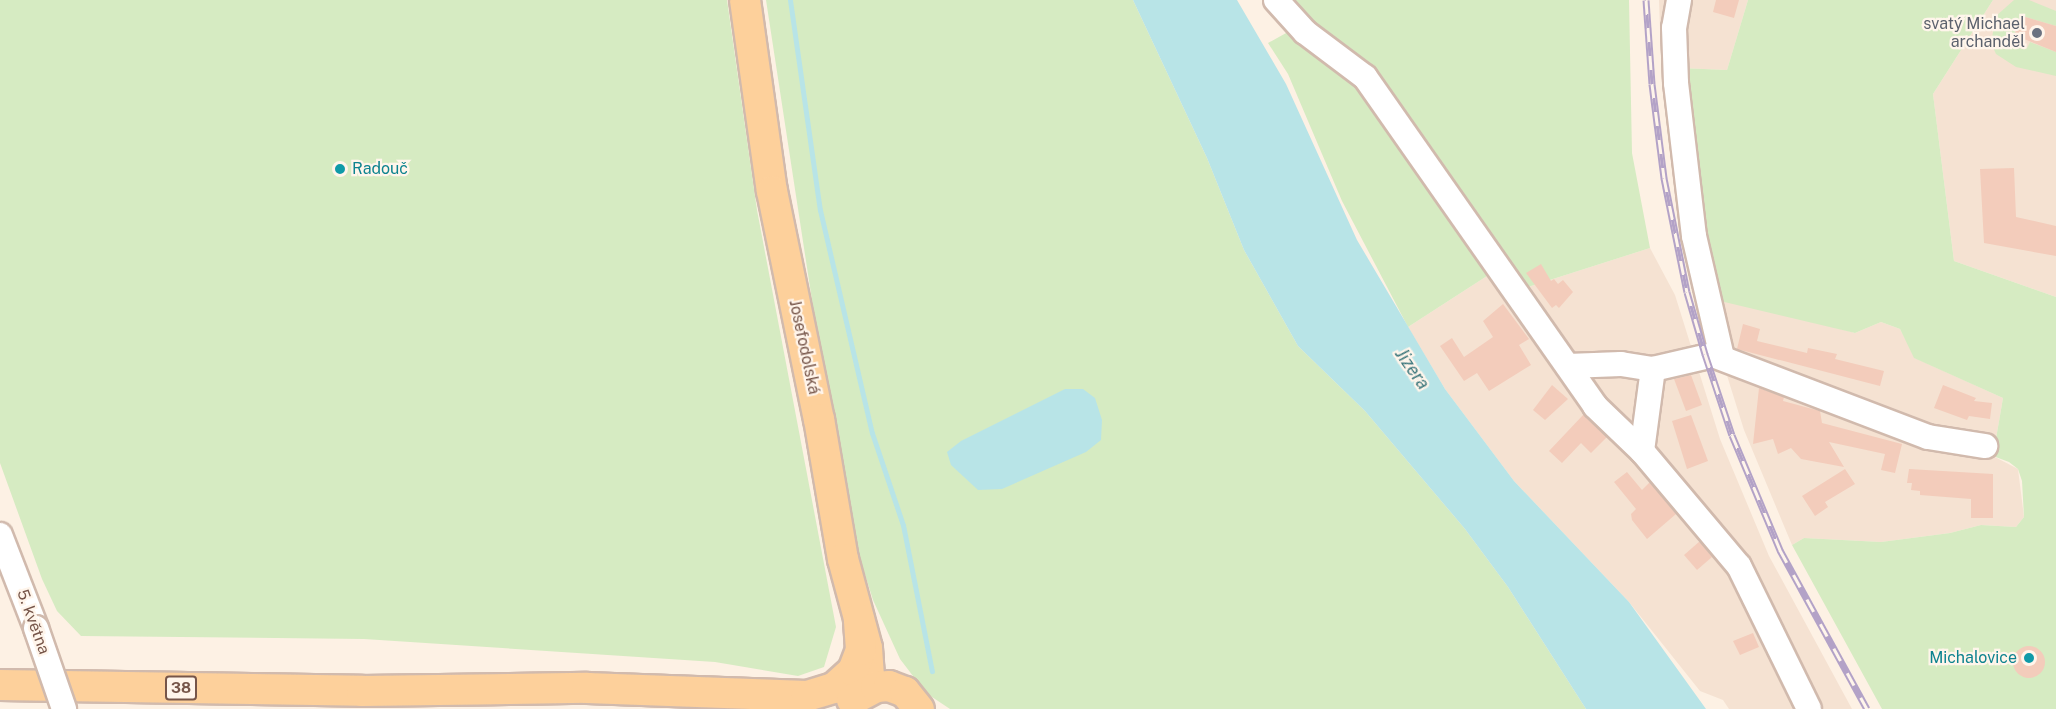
<!DOCTYPE html>
<meta charset="utf-8">
<style>
body{margin:0}
#map{position:relative;width:2056px;height:709px;overflow:hidden;background:#fdf1e4;font-family:"Public Sans",sans-serif}
div>[style]{position:absolute}
.residential>*{inset:0;background:#f5e2d2}
.green>*{inset:0;background:#d6ebc2}
.water>*{inset:0;background:#b8e4e7}
.stream>*{height:5px;margin:-2.5px;padding:0 2.5px;transform-origin:2.5px;border-radius:2.5px;background:#b8e4e7}
.building>*{inset:0;background:#f3ccbb}
.round{border-radius:50%}
.roads{filter:drop-shadow(2px 0 #d1baad) drop-shadow(-2px 0 #d1baad) drop-shadow(0 2px #d1baad) drop-shadow(0 -2px #d1baad)}
.minor>*{height:24px;margin:-12px;padding:0 12px;transform-origin:12px;border-radius:12px;background:#fff}
.major>*{height:30px;margin:-15px;padding:0 15px;transform-origin:15px;border-radius:15px;background:#fdd09b}
.rail>*{height:7px;margin-top:-3.5px;transform-origin:0;background:repeating-linear-gradient(90deg,#fff5eb 0 14px,#b3a2c7 0 28px);box-sizing:border-box;border-block:2px solid #b3a2c7}
.bridges{filter:drop-shadow(2px 0 #d1baad) drop-shadow(-2px 0 #d1baad) drop-shadow(0 2px #d1baad) drop-shadow(0 -2px #d1baad)}
.minor-bridge>*{height:24px;margin:-12px;padding:0 12px;transform-origin:12px;border-radius:12px;background:#fff}
.dots>*{width:16px;height:16px;translate:-50% -50%;box-sizing:border-box;border:3px solid #fff5eb;border-radius:50%}
span{translate:-50% -50%;white-space:nowrap;text-align:center;line-height:1.15;-webkit-text-stroke:4.5px #fff5eb;paint-order:stroke}
.shield-label span{padding:2px 4px;background:#fff5eb;border:2px solid;border-radius:4px;-webkit-text-stroke-width:0}
.shield-label{font-size:15px;color:#765549;font-weight:700}
.worship-label{font-size:16px;color:#5b616d}
.right{translate:-100% -50%;text-align:right}
.culture-label{font-size:16px;color:#0d838f}
.left{translate:0 -50%;text-align:left}
.street-label{font-size:16px;color:#765549}
.water-label{font-size:18px;color:#3c777c;font-style:italic}
</style>
<div id="map">
<div class="residential">
<i style="clip-path:polygon(1659px 0,1748px 0,1727px 70px,1680px 68px,1660px 29px)"></i>
<i style="clip-path:polygon(1993px 0,2056px 0,2056px 297px,1954px 261px,1933px 94px)"></i>
<i style="clip-path:polygon(1650px 248px,1675px 295px,1720px 439px,1769px 556px,1852px 709px,1729px 709px,1723px 700px,1700px 691px,1629px 602px,1514px 481px,1445px 389px,1408px 327px,1504px 265px,1522px 289px)"></i>
<i style="clip-path:polygon(1700px 289px,1855px 333px,1881px 322px,1900px 329px,1915px 358px,2003px 398px,1993px 456px,2018px 469px,2024px 517px,2016px 527px,1981px 525px,1950px 533px,1881px 542px,1804px 538px,1792px 545px,1744px 430px)"></i>
</div>
<div class="green">
<i style="clip-path:polygon(0 0,727px 0,757px 210px,836px 627px,824px 667px,798px 676px,715px 662px,364px 639px,81px 636px,57px 611px,42px 579px,0 463px)"></i>
<i style="clip-path:polygon(766px 0,1133px 0,1207px 158px,1244px 250px,1298px 346px,1365px 411px,1465px 529px,1508px 587px,1586px 709px,950px 709px,926px 693px,900px 659px,873px 600px,855px 543px,825px 385px)"></i>
<i style="clip-path:polygon(1283px 0,1629px 0,1632px 153px,1650px 248px,1522px 289px,1504px 265px,1408px 327px,1342px 201px,1288px 74px,1268px 43px,1304px 23px)"></i>
<i style="clip-path:polygon(1748px 0,1993px 0,1933px 94px,1954px 261px,2056px 297px,2056px 709px,1882px 709px,1792px 545px,1804px 538px,1881px 542px,1950px 533px,1981px 525px,2016px 527px,2024px 517px,2022px 481px,2018px 469px,2009px 462px,1993px 456px,2003px 398px,1914px 358px,1900px 329px,1881px 322px,1855px 333px,1716px 300px,1680px 68px,1727px 70px)"></i>
<i style="clip-path:polygon(2014px 0,2029px 0,2056px 11px,2056px 26px,2022px 16px,2015px 32px,2020px 34px,2016px 44px,2027px 48px,2030px 42px,2056px 52px,2056px 76px,2016px 67px,1996px 54px,1991px 43px,1996px 16px)"></i>
</div>
<div class="water">
<i style="clip-path:polygon(1133px 0,1237px 0,1286px 84px,1357px 240px,1445px 389px,1514px 481px,1629px 602px,1706px 709px,1586px 709px,1508px 587px,1465px 529px,1365px 411px,1298px 346px,1244px 250px,1207px 158px)"></i>
<i style="clip-path:polygon(1065px 389px,1083px 389px,1095px 398px,1102px 420px,1101px 440px,1086px 452px,1002px 489px,978px 490px,951px 465px,947px 452px,961px 441px)"></i>
</div>
<div class="stream">
<i style="left:790px;top:0;width:212px;rotate:81.9deg"></i>
<i style="left:820px;top:210px;width:229px;rotate:76.9deg"></i>
<i style="left:872px;top:433px;width:97px;rotate:71.4deg"></i>
<i style="left:903px;top:525px;width:149px;rotate:78.8deg"></i>
</div>
<div class="building">
<i style="clip-path:polygon(1716px 0,1739px 0,1734px 18px,1713px 12px)"></i>
<i style="clip-path:polygon(2022px 16px,2056px 26px,2056px 52px,2019px 37px,2015px 32px)"></i>
<i style="clip-path:polygon(2014px 168px,2016px 217px,2056px 226px,2056px 256px,1984px 243px,1980px 169px)"></i>
<i style="clip-path:polygon(1541px 264px,1551px 281px,1554px 279px,1558px 284px,1563px 280px,1573px 292px,1559px 308px,1556px 305px,1552px 308px,1526px 273px)"></i>
<i style="clip-path:polygon(1503px 304px,1529px 339px,1519px 345px,1531px 365px,1489px 391px,1477px 373px,1464px 381px,1440px 346px,1452px 338px,1464px 357px,1493px 337px,1483px 321px)"></i>
<i style="clip-path:polygon(1743px 324px,1760px 329px,1757px 341px,1807px 353px,1808px 348px,1837px 354px,1835px 359px,1884px 371px,1880px 386px,1737px 349px)"></i>
<i style="clip-path:polygon(1691px 375px,1702px 405px,1686px 411px,1674px 379px)"></i>
<i style="clip-path:polygon(1552px 385px,1568px 399px,1545px 420px,1533px 410px)"></i>
<i style="clip-path:polygon(1943px 385px,1976px 398px,1974px 401px,1992px 403px,1990px 419px,1969px 416px,1967px 420px,1934px 408px)"></i>
<i style="clip-path:polygon(1759px 388px,1784px 397px,1783px 401px,1820px 411px,1822px 423px,1902px 444px,1895px 473px,1881px 470px,1885px 454px,1829px 442px,1844px 467px,1801px 459px,1791px 448px,1778px 454px,1773px 439px,1753px 444px)"></i>
<i style="clip-path:polygon(1584px 414px,1607px 437px,1591px 453px,1581px 443px,1562px 463px,1549px 451px)"></i>
<i style="clip-path:polygon(1691px 415px,1708px 461px,1687px 469px,1672px 421px)"></i>
<i style="clip-path:polygon(1845px 469px,1855px 484px,1825px 502px,1828px 507px,1815px 516px,1802px 496px)"></i>
<i style="clip-path:polygon(1909px 469px,1993px 474px,1993px 518px,1971px 518px,1971px 499px,1920px 495px,1920px 491px,1911px 490px,1912px 483px,1907px 483px)"></i>
<i style="clip-path:polygon(1627px 472px,1642px 490px,1650px 482px,1676px 514px,1647px 539px,1632px 520px,1631px 514px,1636px 509px,1614px 482px)"></i>
<i style="clip-path:polygon(1700px 541px,1712px 557px,1697px 570px,1684px 555px)"></i>
<i style="clip-path:polygon(1753px 633px,1759px 647px,1740px 655px,1733px 641px)"></i>
<i class="round" style="left:2013px;top:646px;width:32px;height:32px"></i>
</div>
<div class="roads">
<div class="minor">
<i style="left:1276px;top:0;width:43px;rotate:47.8deg"></i>
<i style="left:1305px;top:32px;width:75px;rotate:36.9deg"></i>
<i style="left:1365px;top:77px;width:401px;rotate:55deg"></i>
<i style="left:1595px;top:406px;width:65px;rotate:43.8deg"></i>
<i style="left:1642px;top:451px;width:150px;rotate:49.9deg"></i>
<i style="left:1739px;top:566px;width:159px;rotate:63.9deg"></i>
<i style="left:1679px;top:0;width:28px;rotate:100deg"></i>
<i style="left:1674px;top:28px;width:55px;rotate:87.9deg"></i>
<i style="left:1676px;top:83px;width:154px;rotate:83.3deg"></i>
<i style="left:1694px;top:236px;width:124px;rotate:77deg"></i>
<i style="left:1568px;top:366px;width:53px;rotate:-2.2deg"></i>
<i style="left:1621px;top:364px;width:32px;rotate:9deg"></i>
<i style="left:1653px;top:369px;width:62px;rotate:-13.1deg"></i>
<i style="left:1713px;top:355px;width:230px;rotate:20.9deg"></i>
<i style="left:1928px;top:437px;width:58px;rotate:9deg"></i>
<i style="left:1642px;top:451px;width:83px;rotate:-82.4deg"></i>
<i style="left:0;top:535px;width:100px;rotate:68.8deg"></i>
</div>
<div class="major">
<i style="left:745px;top:0;width:193px;rotate:82deg"></i>
<i style="left:772px;top:191px;width:233px;rotate:78.4deg"></i>
<i style="left:819px;top:419px;width:142px;rotate:80.3deg"></i>
<i style="left:843px;top:559px;width:92px;rotate:74.9deg"></i>
<i style="left:867px;top:648px;width:28px;rotate:86deg"></i>
<i style="left:869px;top:676px;width:16px;rotate:104deg"></i>
<i style="left:0;top:685px;width:362px;rotate:0.9deg"></i>
<i style="left:362px;top:691px;width:225px;rotate:-0.8deg"></i>
<i style="left:587px;top:688px;width:220px;rotate:2.1deg"></i>
<i style="left:807px;top:696px;width:28px;rotate:-17deg"></i>
<i style="left:834px;top:688px;width:25px;rotate:-42deg"></i>
<i style="left:853px;top:671px;width:22px;rotate:-69deg"></i>
<i style="left:861px;top:650px;width:31px;rotate:-94deg"></i>
<i style="left:852px;top:700px;width:27px;rotate:-28deg"></i>
<i style="left:876px;top:687px;width:13px;rotate:-4deg"></i>
<i style="left:889px;top:686px;width:17px;rotate:21deg"></i>
<i style="left:905px;top:692px;width:22px;rotate:51deg"></i>
</div>
</div>
<div class="rail">
<i style="left:1646px;top:0;width:84px;rotate:85.9deg"></i>
<i style="left:1652px;top:84px;width:95px;rotate:82.7deg"></i>
<i style="left:1664px;top:178px;width:116px;rotate:78.6deg"></i>
<i style="left:1687px;top:292px;width:65px;rotate:73.8deg"></i>
<i style="left:1705px;top:354px;width:85px;rotate:71.6deg"></i>
<i style="left:1732px;top:435px;width:125px;rotate:67.3deg"></i>
<i style="left:1780px;top:550px;width:181px;rotate:61.3deg"></i>
</div>
<div class="bridges">
<div class="minor-bridge">
<i style="left:36px;top:628px;width:86px;rotate:70.9deg"></i>
</div>
</div>
<div class="dots">
<i style="left:2037px;top:33px;background:#6b7280"></i>
<i style="left:340px;top:169px;background:#0f9aa8"></i>
<i style="left:2029px;top:658px;background:#0f9aa8"></i>
</div>
<div class="shield-label">
<span style="left:181px;top:688px">38</span>
</div>
<div class="worship-label">
<span class="right" style="left:2025px;top:33px">svatý Michael<br>archanděl</span>
</div>
<div class="culture-label">
<span class="left" style="left:352px;top:169px">Radouč</span>
<span class="right" style="left:2017px;top:658px">Michalovice</span>
</div>
<div class="street-label">
<span style="left:804px;top:347px;rotate:78deg">Josefodolská</span>
<span style="left:33px;top:622px;rotate:70deg">5. května</span>
</div>
<div class="water-label">
<span style="left:1412px;top:369px;rotate:55deg">Jizera</span>
</div>
</div>
